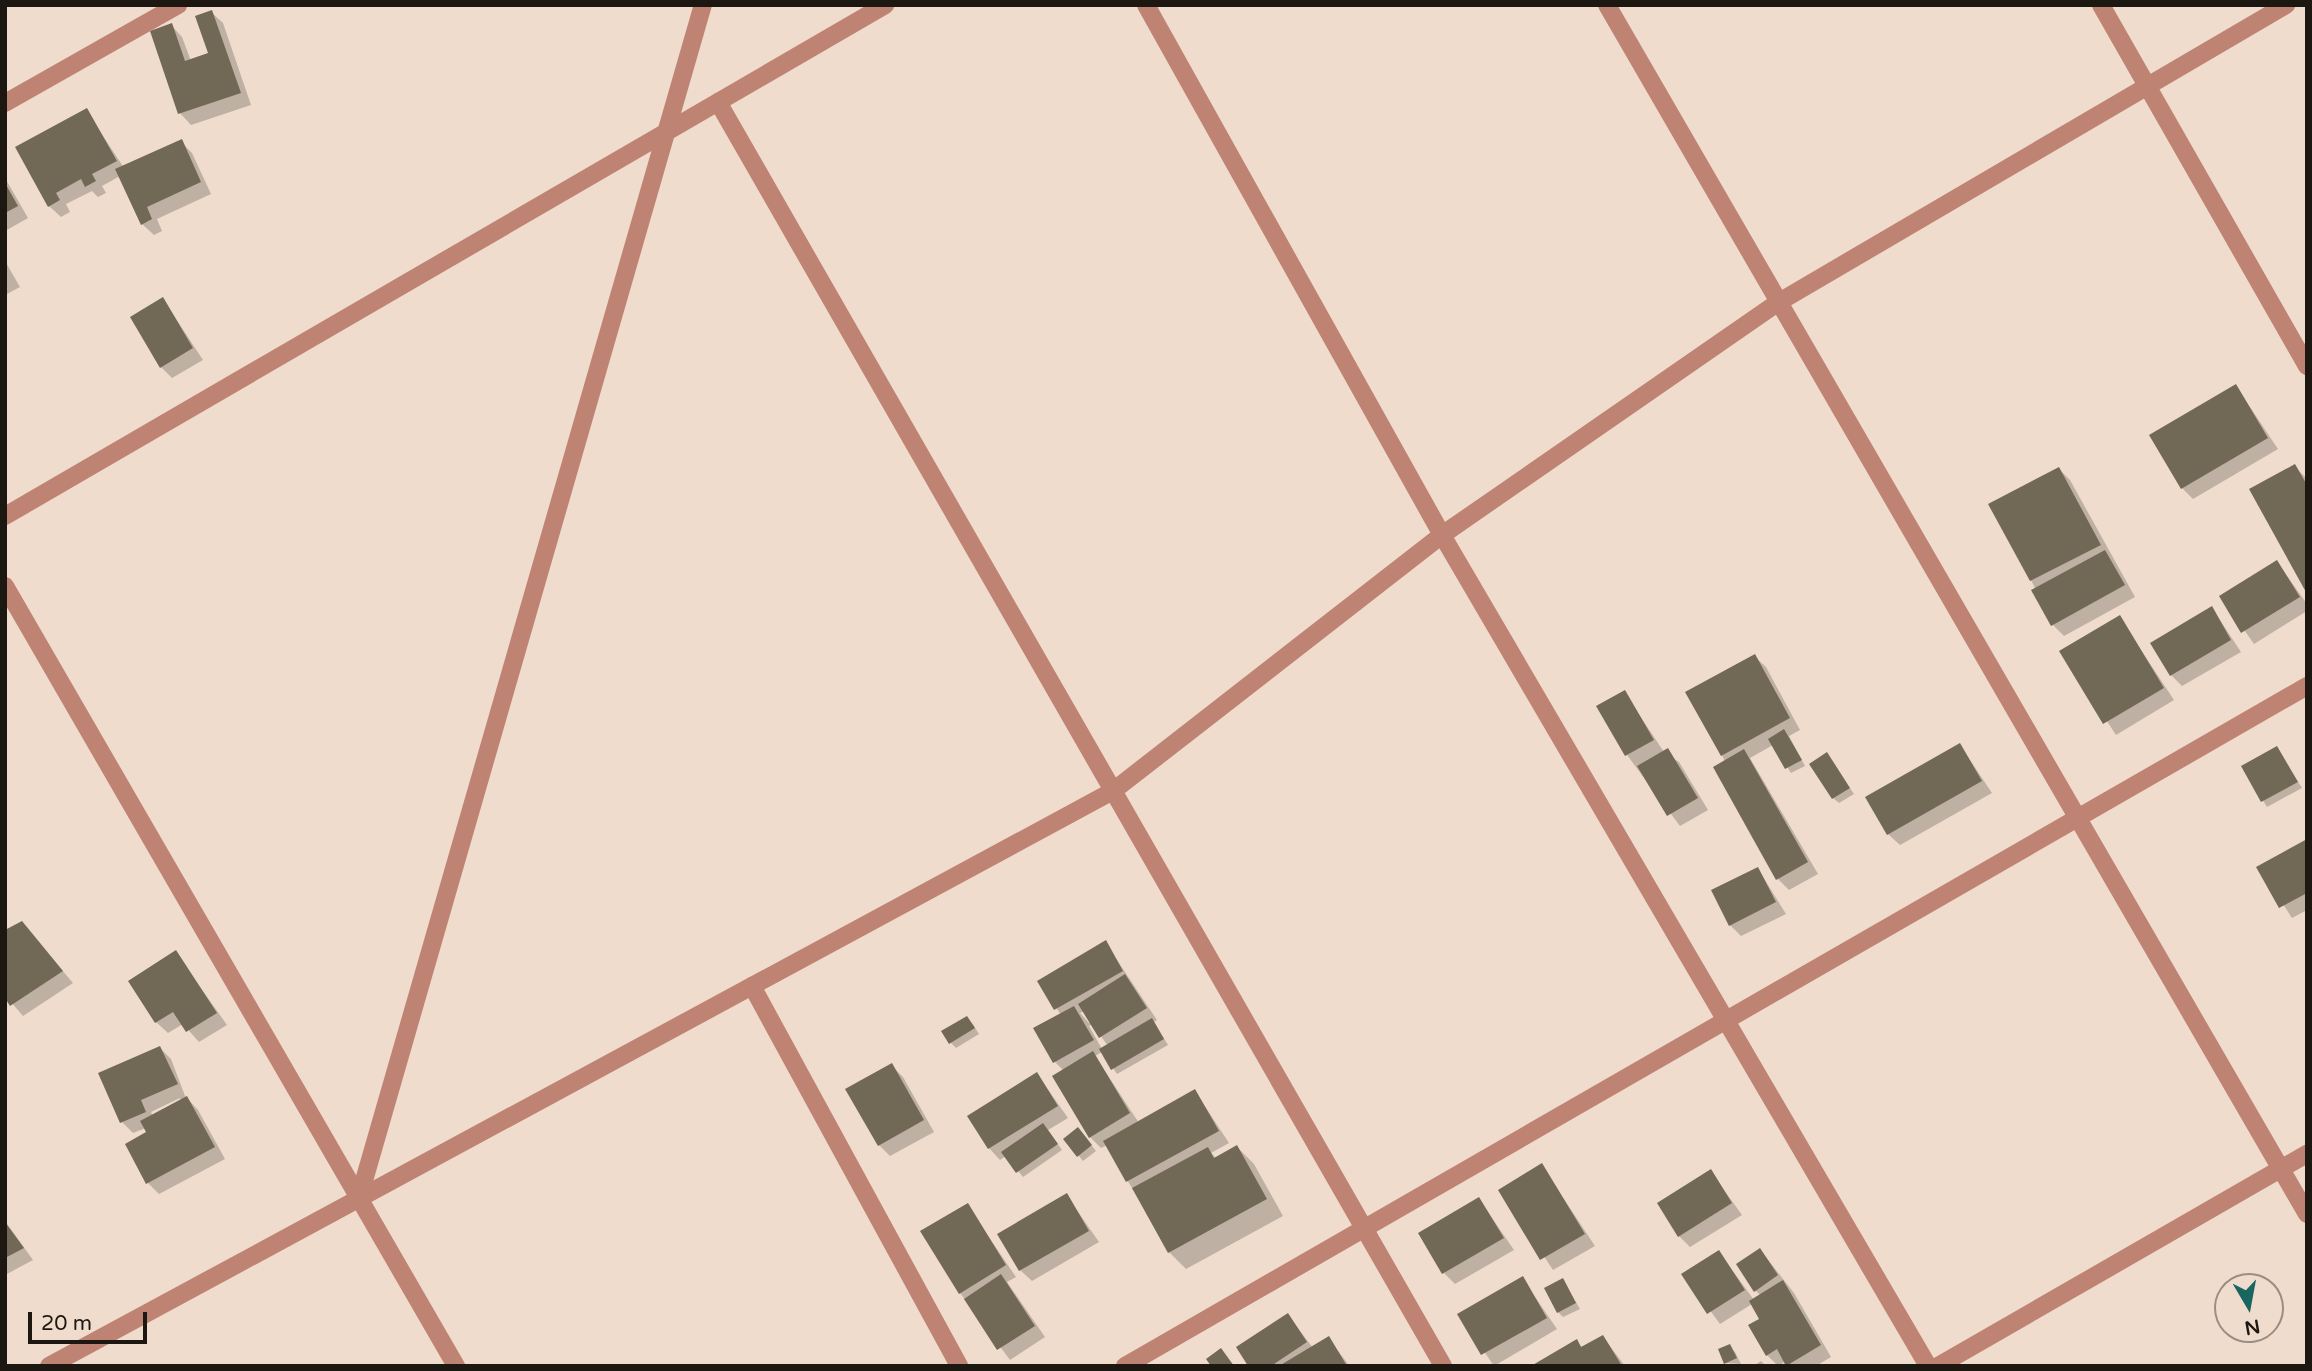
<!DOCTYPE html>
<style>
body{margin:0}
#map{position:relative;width:2312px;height:1371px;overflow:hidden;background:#efdccd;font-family:"Varela Round",sans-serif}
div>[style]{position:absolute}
.shadow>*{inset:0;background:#0003}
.building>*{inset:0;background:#716856}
.minor>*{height:18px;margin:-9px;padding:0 9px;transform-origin:9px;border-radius:9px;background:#bf8373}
span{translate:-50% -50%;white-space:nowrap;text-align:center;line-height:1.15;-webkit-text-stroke:6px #efdccd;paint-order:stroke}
.frame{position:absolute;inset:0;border:7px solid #1d1712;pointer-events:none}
.north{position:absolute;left:2214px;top:1273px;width:70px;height:70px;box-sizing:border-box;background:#efdccd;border:2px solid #9b8d82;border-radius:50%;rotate:170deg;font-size:19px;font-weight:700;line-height:28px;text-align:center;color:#1d1712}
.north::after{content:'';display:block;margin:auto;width:24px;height:32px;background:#196661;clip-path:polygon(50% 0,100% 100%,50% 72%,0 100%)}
.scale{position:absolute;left:28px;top:1312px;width:119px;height:32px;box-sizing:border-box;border:4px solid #1d1712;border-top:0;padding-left:9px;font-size:21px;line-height:24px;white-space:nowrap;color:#1d1712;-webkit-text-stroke:5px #efdccd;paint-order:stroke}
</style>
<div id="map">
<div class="shadow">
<i style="clip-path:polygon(211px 12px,223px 23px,251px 105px,191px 125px,180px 113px,152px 32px,171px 25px,182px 37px,191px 61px,210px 54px)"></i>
<i style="clip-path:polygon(86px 110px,124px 168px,181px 142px,192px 153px,211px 194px,157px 219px,162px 231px,154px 235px,142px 224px,120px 176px,102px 186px,106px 193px,98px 197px,92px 191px,66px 204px,70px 212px,61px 217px,49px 206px)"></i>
<i style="clip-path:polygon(5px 178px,28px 218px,5px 231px)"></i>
<i style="clip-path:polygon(5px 261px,20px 287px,5px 295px)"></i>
<i style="clip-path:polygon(163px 299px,203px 360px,172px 378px,161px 367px)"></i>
<i style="clip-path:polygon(2236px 386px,2278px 449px,2193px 499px,2182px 488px)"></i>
<i style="clip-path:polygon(2294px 466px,2307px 479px,2307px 590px)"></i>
<i style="clip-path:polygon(2059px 469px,2070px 480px,2135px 597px,2064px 636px,2053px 625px,2031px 580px)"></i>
<i style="clip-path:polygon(2277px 562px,2307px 604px,2307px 611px,2254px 644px,2221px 597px)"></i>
<i style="clip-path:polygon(2212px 608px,2241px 652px,2182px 686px,2171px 675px)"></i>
<i style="clip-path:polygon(2119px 617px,2174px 700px,2116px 735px,2062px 652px)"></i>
<i style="clip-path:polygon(1754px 656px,1766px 667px,1800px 730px,1789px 736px,1805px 766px,1791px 773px,1773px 745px,1750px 758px,1818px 874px,1789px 890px,1778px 879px,1722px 755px)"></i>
<i style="clip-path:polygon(1624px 692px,1664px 752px,1679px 762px,1708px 810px,1680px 826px,1627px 755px,1598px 707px)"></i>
<i style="clip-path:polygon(1960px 745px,1992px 793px,1900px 845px,1888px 834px)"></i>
<i style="clip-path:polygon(2277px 748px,2302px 788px,2267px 807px,2243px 767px)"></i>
<i style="clip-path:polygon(1827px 755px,1854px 794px,1839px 803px,1833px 798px)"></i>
<i style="clip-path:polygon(2307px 841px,2307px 910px,2292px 918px,2259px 867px)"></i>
<i style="clip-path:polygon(1758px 869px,1786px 914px,1741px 936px,1730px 925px)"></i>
<i style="clip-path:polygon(22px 923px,73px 983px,23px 1016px,5px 995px)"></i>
<i style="clip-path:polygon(evenodd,1105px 942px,1157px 1020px,1154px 1022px,1168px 1045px,1117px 1074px,1102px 1052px,1095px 1056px,1139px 1123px,1195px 1091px,1229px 1143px,1211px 1153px,1217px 1159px,1237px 1147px,1254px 1164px,1283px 1216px,1186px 1269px,1169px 1252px,1107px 1145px,1101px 1148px,1090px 1137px,1064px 1071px,1054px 1061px,1061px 1015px,1039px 981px,1105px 942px,1084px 1011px,1091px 1022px,1089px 1023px,1080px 1013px,1084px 1011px,1105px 942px,1092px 1024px,1108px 1046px,1102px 1049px,1089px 1026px,1092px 1024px)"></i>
<i style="clip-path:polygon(176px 953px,227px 1025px,199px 1042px,183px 1024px,168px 1033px,156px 1022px)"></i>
<i style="clip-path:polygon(972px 1023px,979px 1034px,956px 1048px,951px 1043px)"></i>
<i style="clip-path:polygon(evenodd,160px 1048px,171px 1059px,185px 1096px,198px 1110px,225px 1159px,159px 1194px,148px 1183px,149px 1133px,146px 1128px,133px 1133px,122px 1122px,160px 1048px,180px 1098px,181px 1101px,153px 1116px,151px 1112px,180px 1098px)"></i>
<i style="clip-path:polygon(892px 1066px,903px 1077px,934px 1132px,890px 1156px,879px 1145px)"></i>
<i style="clip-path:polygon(1037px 1074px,1068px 1118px,1048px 1130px,1062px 1150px,1023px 1177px,1006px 1156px,1000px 1160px,989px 1148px,969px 1117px)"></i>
<i style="clip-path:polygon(1083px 1135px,1096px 1151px,1083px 1161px,1065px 1139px)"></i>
<i style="clip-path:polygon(1542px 1166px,1595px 1246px,1553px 1270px,1501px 1191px)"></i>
<i style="clip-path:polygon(1711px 1172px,1742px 1215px,1690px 1247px,1679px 1236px)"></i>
<i style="clip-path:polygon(1067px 1196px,1099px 1242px,1032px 1281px,1020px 1270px)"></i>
<i style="clip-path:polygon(1479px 1199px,1514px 1250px,1455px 1284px,1444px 1273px)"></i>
<i style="clip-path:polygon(967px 1205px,1016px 1277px,1007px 1282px,1045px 1337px,1010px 1360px,960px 1293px)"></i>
<i style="clip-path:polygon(5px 1221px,33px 1260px,5px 1275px)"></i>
<i style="clip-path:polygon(1719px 1252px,1754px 1300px,1761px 1296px,1756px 1291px,1765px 1256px,1794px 1293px,1831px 1357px,1816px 1366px,1789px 1366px,1786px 1361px,1778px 1366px,1767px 1355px,1762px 1320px,1752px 1304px,1720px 1324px,1684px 1275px)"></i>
<i style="clip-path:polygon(1522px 1278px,1557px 1329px,1494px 1366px,1459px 1315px)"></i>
<i style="clip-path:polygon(1563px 1280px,1580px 1309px,1563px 1317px,1558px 1312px)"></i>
<i style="clip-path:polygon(1288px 1315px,1313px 1348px,1329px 1339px,1348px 1364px,1250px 1366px)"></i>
<i style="clip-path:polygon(1603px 1337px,1625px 1366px,1535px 1366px,1576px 1341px,1583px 1348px)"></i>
<i style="clip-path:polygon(1730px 1347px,1735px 1352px,1741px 1364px,1726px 1363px)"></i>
<i style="clip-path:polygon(1761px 1361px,1766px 1366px,1753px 1366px)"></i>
</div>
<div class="building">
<i style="clip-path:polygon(212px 10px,241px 93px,178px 114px,150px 31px,172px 23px,185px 61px,208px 53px,195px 16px)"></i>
<i style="clip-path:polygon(87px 108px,117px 161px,92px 174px,96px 181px,85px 187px,81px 179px,56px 193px,60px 200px,48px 207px,15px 147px)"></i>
<i style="clip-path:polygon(182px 139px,201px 182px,147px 207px,152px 219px,141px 225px,115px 169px)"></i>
<i style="clip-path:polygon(5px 183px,18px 206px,5px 213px)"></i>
<i style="clip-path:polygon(163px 297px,193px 348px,160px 368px,130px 317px)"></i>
<i style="clip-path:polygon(2236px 384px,2268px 438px,2181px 489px,2149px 435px)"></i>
<i style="clip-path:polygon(2295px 464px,2307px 485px,2307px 594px,2249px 489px)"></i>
<i style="clip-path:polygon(2059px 467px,2101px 545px,2030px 581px,1988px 504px)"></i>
<i style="clip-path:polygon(2105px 550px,2125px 585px,2051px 626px,2031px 590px)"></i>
<i style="clip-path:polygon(2277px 560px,2300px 597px,2241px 633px,2219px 596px)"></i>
<i style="clip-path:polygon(2212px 606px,2231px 640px,2170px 676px,2150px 643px)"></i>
<i style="clip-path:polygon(2120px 615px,2164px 688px,2103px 724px,2059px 651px)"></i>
<i style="clip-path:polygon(1755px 654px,1790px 718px,1721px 756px,1685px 692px)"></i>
<i style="clip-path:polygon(1625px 690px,1654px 740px,1625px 756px,1596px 706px)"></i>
<i style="clip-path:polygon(1784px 729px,1802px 760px,1785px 769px,1768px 739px)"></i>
<i style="clip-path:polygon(1960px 743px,1982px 781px,1887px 835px,1865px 797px)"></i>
<i style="clip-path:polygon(2277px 746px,2298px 782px,2261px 802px,2241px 766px)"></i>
<i style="clip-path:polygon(1668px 748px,1698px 798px,1667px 816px,1637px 766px)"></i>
<i style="clip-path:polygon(1744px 749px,1808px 862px,1776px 880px,1713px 767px)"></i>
<i style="clip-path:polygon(1827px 752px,1850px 788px,1832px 799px,1809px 764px)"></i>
<i style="clip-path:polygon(2307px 839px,2307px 893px,2279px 908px,2256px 867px)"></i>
<i style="clip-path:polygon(1758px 867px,1776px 902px,1729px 926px,1711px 890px)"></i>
<i style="clip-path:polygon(22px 921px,63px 971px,10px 1006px,5px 998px,5px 930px)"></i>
<i style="clip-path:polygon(1106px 940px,1123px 971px,1054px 1010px,1037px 981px)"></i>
<i style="clip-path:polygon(176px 950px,217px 1013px,186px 1032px,173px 1012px,155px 1023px,128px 981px)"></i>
<i style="clip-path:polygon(1125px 974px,1147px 1008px,1099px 1038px,1078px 1004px)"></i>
<i style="clip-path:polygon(1074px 1006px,1094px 1040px,1053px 1063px,1033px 1028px)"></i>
<i style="clip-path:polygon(967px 1016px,975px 1028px,949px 1044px,941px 1031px)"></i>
<i style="clip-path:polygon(1152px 1018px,1164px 1039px,1111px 1070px,1099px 1049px)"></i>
<i style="clip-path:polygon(160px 1046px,178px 1084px,141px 1100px,146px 1112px,120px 1123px,98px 1073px)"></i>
<i style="clip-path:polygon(1093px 1051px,1130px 1113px,1089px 1138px,1052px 1076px)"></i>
<i style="clip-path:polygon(892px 1063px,924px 1120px,878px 1146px,845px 1089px)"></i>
<i style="clip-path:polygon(1037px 1072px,1058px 1106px,988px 1149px,967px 1116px)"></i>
<i style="clip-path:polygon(1195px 1089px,1219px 1131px,1126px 1182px,1103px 1141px)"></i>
<i style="clip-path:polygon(187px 1096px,215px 1147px,146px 1184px,125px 1144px,146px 1132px,140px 1121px)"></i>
<i style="clip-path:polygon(1043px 1123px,1058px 1144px,1016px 1173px,1001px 1152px)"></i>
<i style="clip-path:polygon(1078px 1127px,1092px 1145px,1077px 1157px,1063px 1139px)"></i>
<i style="clip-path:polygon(1237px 1145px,1267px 1199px,1168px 1253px,1132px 1188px,1208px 1147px,1214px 1158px)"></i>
<i style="clip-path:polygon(1542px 1163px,1585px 1234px,1540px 1260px,1498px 1190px)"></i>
<i style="clip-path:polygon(1711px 1169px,1732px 1203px,1678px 1237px,1657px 1203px)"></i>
<i style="clip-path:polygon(1067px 1193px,1089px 1231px,1019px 1271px,997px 1234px)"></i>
<i style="clip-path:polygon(1479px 1197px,1504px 1238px,1442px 1274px,1418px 1233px)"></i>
<i style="clip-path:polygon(968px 1203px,1006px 1265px,959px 1294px,920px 1231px)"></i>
<i style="clip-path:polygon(5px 1222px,24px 1248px,5px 1258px)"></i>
<i style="clip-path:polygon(1760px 1248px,1778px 1275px,1754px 1292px,1736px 1264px)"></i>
<i style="clip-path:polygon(1719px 1250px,1745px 1290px,1707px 1314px,1681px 1274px)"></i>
<i style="clip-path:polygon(1001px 1274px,1035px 1326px,997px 1350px,964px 1299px)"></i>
<i style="clip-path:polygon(1523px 1276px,1547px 1318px,1481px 1355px,1457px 1314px)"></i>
<i style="clip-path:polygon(1563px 1278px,1576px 1303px,1557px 1313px,1544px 1288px)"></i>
<i style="clip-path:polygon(1783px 1280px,1821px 1345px,1786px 1366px,1777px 1349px,1766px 1356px,1748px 1325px,1759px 1319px,1749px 1301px)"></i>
<i style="clip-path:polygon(1288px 1313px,1307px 1342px,1271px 1366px,1248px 1366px,1236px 1347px)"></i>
<i style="clip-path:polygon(1603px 1335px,1622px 1366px,1531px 1366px,1577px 1339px,1581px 1347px)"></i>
<i style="clip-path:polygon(1329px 1336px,1347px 1366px,1279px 1366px)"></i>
<i style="clip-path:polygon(1730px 1344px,1737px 1358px,1724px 1364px,1718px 1349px)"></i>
<i style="clip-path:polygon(1221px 1348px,1234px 1366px,1211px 1366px,1206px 1359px)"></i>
</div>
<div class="minor">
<i style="left:1146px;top:5px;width:607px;rotate:60.82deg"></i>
<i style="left:1442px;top:535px;width:963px;rotate:59.68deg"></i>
<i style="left:1607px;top:5px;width:1397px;rotate:59.93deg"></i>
<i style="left:2101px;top:5px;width:416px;rotate:60.3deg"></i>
<i style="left:718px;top:102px;width:1457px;rotate:60.16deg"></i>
<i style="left:5px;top:103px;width:199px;rotate:-29.5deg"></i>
<i style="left:5px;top:516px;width:1018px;rotate:-30.14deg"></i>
<i style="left:5px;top:586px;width:901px;rotate:59.96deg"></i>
<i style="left:752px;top:986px;width:433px;rotate:61.4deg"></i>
<i style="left:359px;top:1198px;width:1242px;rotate:-73.92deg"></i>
<i style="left:49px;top:1366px;width:1209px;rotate:-28.39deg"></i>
<i style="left:1113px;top:791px;width:417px;rotate:-37.9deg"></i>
<i style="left:1442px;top:535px;width:410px;rotate:-34.7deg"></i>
<i style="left:1779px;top:302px;width:588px;rotate:-30.36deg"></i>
<i style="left:1125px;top:1366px;width:1364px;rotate:-29.91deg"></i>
<i style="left:1938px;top:1366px;width:426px;rotate:-29.9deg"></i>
</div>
<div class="frame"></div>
<div class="north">N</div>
<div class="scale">20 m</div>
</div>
